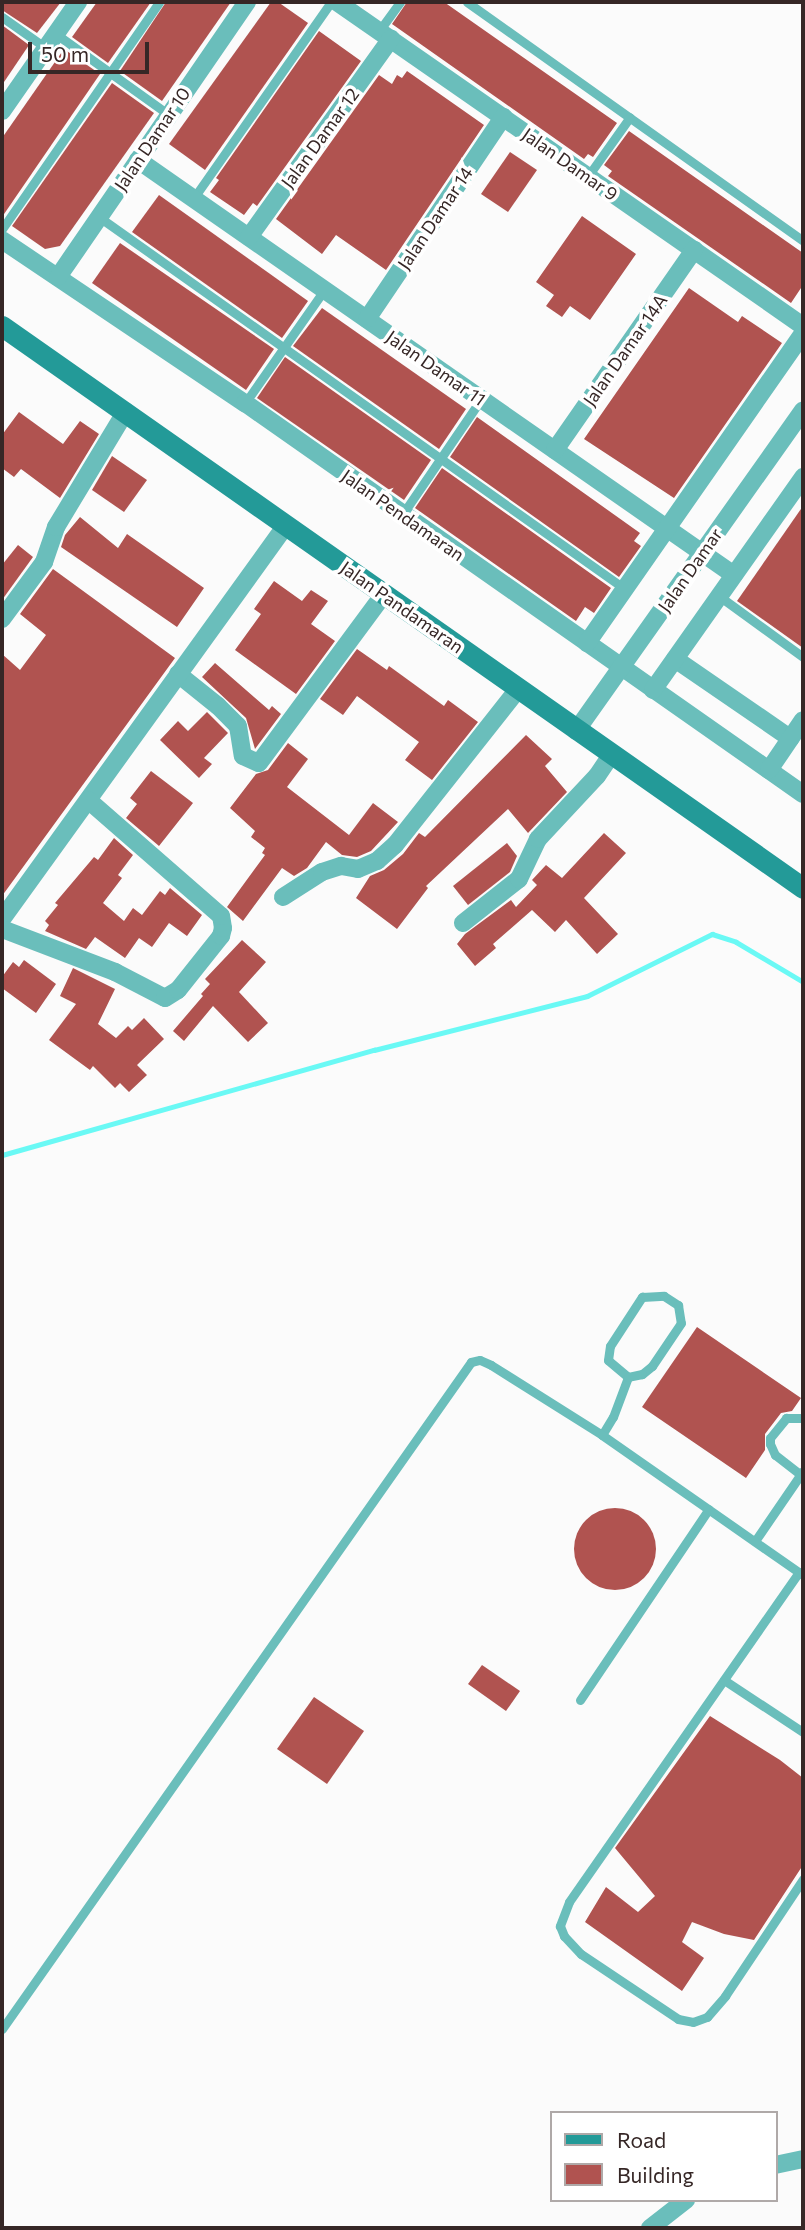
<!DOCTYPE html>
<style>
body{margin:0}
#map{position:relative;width:805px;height:2230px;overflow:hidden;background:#fbfbfb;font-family:Commissioner,sans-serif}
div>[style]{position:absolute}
.stream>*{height:5px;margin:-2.5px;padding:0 2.5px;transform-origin:2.5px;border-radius:2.5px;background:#6af9f5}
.building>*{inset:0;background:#b05350}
.round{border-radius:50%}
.lane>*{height:9px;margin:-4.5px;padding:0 4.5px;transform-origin:4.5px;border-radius:4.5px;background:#6abebb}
.street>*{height:18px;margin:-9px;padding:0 9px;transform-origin:9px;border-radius:9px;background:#6abebb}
.secondary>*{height:21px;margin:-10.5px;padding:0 10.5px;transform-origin:10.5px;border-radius:10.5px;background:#239a98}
span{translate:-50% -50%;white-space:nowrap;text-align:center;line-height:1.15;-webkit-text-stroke:7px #fff;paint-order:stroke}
.street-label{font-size:18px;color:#362726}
.frame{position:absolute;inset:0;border:4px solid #362726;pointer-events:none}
.legend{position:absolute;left:550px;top:2111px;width:228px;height:91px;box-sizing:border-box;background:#fff;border:2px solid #afa9a8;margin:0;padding:9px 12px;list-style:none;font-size:21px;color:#362726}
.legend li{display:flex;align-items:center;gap:14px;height:35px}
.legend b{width:35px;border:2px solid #afa9a8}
.scale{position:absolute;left:28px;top:42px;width:121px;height:32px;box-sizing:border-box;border:4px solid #362726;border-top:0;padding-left:9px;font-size:21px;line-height:24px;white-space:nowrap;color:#362726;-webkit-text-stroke:5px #fff;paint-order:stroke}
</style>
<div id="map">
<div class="stream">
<i style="left:2px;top:1155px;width:387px;rotate:-15.8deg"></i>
<i style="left:374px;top:1050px;width:220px;rotate:-14.2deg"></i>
<i style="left:587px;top:996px;width:140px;rotate:-26.4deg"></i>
<i style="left:712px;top:934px;width:25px;rotate:18deg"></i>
<i style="left:736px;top:942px;width:78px;rotate:30.8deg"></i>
</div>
<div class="building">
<i style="clip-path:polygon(2px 2px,61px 2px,37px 33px,2px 10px)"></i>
<i style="clip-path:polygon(97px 2px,151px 2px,108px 63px,72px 37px)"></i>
<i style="clip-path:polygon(166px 2px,231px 2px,162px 101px,120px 71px)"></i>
<i style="clip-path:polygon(271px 2px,278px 2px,308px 23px,205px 170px,169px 144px)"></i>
<i style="clip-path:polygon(407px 2px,444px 2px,617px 123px,593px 157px,588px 154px,584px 159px,392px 24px)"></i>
<i style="clip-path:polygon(2px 25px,29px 45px,2px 85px)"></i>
<i style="clip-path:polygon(319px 31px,361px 61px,257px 206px,253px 203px,244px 215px,210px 192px,219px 180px,216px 178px)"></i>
<i style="clip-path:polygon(64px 49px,100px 74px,2px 217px,2px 138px)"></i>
<i style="clip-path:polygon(407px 71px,484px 125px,386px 270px,336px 235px,322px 254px,276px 219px,379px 75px,392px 84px,397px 75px,402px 78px)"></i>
<i style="clip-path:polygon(112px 83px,154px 113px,60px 246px,45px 249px,12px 226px)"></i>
<i style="clip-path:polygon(629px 131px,803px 253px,803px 285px,791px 303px,608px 176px,612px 171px,604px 165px)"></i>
<i style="clip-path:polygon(510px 152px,537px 170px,508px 212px,481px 194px)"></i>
<i style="clip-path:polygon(159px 195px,308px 301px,282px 338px,132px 232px)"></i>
<i style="clip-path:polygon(582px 216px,636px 254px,590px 320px,570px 306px,562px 317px,546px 306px,554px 295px,536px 282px)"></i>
<i style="clip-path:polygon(120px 243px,274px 349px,246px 390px,92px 283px)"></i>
<i style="clip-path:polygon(689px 288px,738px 322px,742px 316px,782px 343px,674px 498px,584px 439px)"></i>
<i style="clip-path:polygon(322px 308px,466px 409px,439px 449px,293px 346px)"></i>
<i style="clip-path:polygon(285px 357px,431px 460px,404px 500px,257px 398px)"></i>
<i style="clip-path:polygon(19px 412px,63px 444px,80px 421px,99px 434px,60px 498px,21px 469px,14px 477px,2px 468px,2px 435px)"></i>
<i style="clip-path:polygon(477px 417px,640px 533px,634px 541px,641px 546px,619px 577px,450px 457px)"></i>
<i style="clip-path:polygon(112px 456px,147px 480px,124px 512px,92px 490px)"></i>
<i style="clip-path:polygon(442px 468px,611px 588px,594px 613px,585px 607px,576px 621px,415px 508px)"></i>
<i style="clip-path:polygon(803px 506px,803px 648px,737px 601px)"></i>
<i style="clip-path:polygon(80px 517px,118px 548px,127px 534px,204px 588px,177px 627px,61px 547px,65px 535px)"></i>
<i style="clip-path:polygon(18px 545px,33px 557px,2px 600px,2px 565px)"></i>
<i style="clip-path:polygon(53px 569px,175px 658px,2px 896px,2px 654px,20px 670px,46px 635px,20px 614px)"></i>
<i style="clip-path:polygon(274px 581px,302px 601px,311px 590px,328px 601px,311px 624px,335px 641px,296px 694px,235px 650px,261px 614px,254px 609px)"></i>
<i style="clip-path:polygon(357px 649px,387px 670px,389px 666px,444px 706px,448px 700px,478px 722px,432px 780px,405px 760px,419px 742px,357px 696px,343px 715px,320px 699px)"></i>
<i style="clip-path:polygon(215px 663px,269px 710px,272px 706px,281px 714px,255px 749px,246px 718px,202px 677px)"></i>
<i style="clip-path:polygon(207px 712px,228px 733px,204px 758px,212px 764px,199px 778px,160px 740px,178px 721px,188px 731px)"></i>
<i style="clip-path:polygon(526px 735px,552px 759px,545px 766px,567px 792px,528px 833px,508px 809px,426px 886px,428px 888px,397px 929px,356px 898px,370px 876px,384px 870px,403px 854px,419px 833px,425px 837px)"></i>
<i style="clip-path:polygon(288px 743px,308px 759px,287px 787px,349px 835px,373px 803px,398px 822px,371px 851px,357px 857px,342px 855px,326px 842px,307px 868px,294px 876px,282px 868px,243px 921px,227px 907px,265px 855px,262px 853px,265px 848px,251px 837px,255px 831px,230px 808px,256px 774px,268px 770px)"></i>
<i style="clip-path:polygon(151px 771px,193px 803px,159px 846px,126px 818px,137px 804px,130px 798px)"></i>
<i style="clip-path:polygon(604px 833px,626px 853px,584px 898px,618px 934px,597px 954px,566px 920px,555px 932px,532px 910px,493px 944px,496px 948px,475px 966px,457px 944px,465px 934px,511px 900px,516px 907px,537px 885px,532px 880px,546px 865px,562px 878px)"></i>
<i style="clip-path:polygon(114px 838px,133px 855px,118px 875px,122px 878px,103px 903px,124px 921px,133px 908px,142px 915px,160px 891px,165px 895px,170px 888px,202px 915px,187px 936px,169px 923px,152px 947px,139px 938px,125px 958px,95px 937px,86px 949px,45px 931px,49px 925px,45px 921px,58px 905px,55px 903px,94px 857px,98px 860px)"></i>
<i style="clip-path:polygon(507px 843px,517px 856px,510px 872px,468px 905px,453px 886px)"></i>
<i style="clip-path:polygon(242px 940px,266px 962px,239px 992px,268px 1023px,248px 1042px,213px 1006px,184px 1041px,173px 1031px,203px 996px,201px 994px,210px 984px,205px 979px)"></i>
<i style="clip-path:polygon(24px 960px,56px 984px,36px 1013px,2px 988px,2px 977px,13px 962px,19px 967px)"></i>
<i style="clip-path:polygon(73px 968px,115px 989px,98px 1024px,116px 1038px,128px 1026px,132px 1030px,144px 1018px,164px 1039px,137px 1065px,147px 1075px,129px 1092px,120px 1083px,115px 1088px,93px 1066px,90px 1070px,49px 1040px,76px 1004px,60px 996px)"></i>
<i style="clip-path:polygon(697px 1327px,801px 1398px,792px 1411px,781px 1413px,765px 1434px,765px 1450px,746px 1478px,642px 1407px)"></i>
<i class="round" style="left:574px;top:1508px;width:82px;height:82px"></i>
<i style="clip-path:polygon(482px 1665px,520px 1691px,506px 1711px,468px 1684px)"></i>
<i style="clip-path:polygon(314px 1697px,364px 1731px,327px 1784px,277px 1749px)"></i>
<i style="clip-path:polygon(710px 1716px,780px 1760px,803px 1778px,803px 1865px,754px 1940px,724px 1934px,692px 1922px,682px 1942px,704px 1958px,682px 1991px,585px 1922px,606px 1887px,638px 1912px,655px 1896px,615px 1848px)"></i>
</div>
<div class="lane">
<i style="left:467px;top:2px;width:412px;rotate:35.4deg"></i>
<i style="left:2px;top:17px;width:54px;rotate:35.2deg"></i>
<i style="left:379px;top:31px;width:36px;rotate:-54deg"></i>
<i style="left:56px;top:34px;width:139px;rotate:35.6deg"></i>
<i style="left:588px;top:176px;width:72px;rotate:-54.6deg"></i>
<i style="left:193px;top:199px;width:241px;rotate:-55deg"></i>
<i style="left:99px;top:217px;width:644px;rotate:35.27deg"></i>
<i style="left:2px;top:229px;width:276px;rotate:-55.3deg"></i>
<i style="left:245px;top:403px;width:138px;rotate:-55deg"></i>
<i style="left:402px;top:515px;width:140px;rotate:-55.7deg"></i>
<i style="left:719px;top:596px;width:104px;rotate:36deg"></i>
<i style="left:602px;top:1435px;width:21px;rotate:-59deg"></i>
<i style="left:613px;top:1417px;width:43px;rotate:-69.4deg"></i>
<i style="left:628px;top:1377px;width:26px;rotate:-140deg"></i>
<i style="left:608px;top:1360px;width:14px;rotate:-82deg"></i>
<i style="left:610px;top:1346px;width:59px;rotate:-56.9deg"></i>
<i style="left:642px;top:1297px;width:22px;rotate:-3deg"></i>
<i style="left:664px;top:1296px;width:17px;rotate:33deg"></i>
<i style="left:678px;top:1305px;width:18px;rotate:81deg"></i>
<i style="left:681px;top:1323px;width:52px;rotate:124deg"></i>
<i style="left:652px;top:1366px;width:13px;rotate:141deg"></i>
<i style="left:642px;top:1374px;width:14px;rotate:168deg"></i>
<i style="left:801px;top:1475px;width:33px;rotate:-142deg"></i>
<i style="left:775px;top:1455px;width:12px;rotate:-114deg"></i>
<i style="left:770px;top:1444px;width:6px;rotate:-90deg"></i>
<i style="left:770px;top:1438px;width:26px;rotate:-51deg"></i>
<i style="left:786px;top:1418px;width:17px"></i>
<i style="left:755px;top:1541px;width:85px;rotate:-55.6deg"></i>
<i style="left:799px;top:1572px;width:402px;rotate:124.9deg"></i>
<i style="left:569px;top:1902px;width:26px;rotate:111deg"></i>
<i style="left:560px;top:1926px;width:11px;rotate:68deg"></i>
<i style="left:564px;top:1936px;width:25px;rotate:47deg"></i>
<i style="left:581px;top:1954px;width:117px;rotate:33.8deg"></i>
<i style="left:678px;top:2019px;width:15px;rotate:11deg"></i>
<i style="left:693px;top:2022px;width:15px;rotate:-20deg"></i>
<i style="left:707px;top:2017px;width:28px;rotate:-49deg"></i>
<i style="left:725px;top:1996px;width:141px;rotate:-56.3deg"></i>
<i style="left:724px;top:1680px;width:95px;rotate:33.4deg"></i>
<i style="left:580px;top:1700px;width:230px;rotate:-56deg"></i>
<i style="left:2px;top:2029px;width:815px;rotate:-54.89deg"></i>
<i style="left:471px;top:1362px;width:9px;rotate:-13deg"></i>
<i style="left:480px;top:1360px;width:12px;rotate:24deg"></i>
<i style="left:491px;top:1365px;width:131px;rotate:32.2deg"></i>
<i style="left:602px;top:1435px;width:245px;rotate:34.9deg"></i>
</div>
<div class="street">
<i style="left:337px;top:2px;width:568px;rotate:34.81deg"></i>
<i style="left:2px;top:111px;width:133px;rotate:-55.1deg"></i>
<i style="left:138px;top:160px;width:726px;rotate:34.85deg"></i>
<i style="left:249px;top:237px;width:244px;rotate:-54.4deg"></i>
<i style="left:2px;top:240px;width:293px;rotate:33.9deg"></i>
<i style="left:245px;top:403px;width:681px;rotate:35.02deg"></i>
<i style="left:58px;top:277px;width:334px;rotate:-55.5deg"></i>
<i style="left:367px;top:319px;width:244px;rotate:-56deg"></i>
<i style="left:555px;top:450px;width:244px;rotate:-55.2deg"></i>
<i style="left:2px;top:619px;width:71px;rotate:-53.6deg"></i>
<i style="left:44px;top:562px;width:37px;rotate:-71deg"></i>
<i style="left:56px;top:527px;width:135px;rotate:-58.9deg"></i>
<i style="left:587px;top:643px;width:378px;rotate:-55.1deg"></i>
<i style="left:675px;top:659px;width:140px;rotate:34.5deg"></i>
<i style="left:178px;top:674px;width:51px;rotate:38.7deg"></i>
<i style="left:218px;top:706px;width:28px;rotate:45deg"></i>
<i style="left:238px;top:726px;width:30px;rotate:81deg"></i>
<i style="left:243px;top:756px;width:17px;rotate:24deg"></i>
<i style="left:259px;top:763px;width:210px;rotate:-53.5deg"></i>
<i style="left:653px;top:690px;width:261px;rotate:-54.8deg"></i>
<i style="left:576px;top:731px;width:393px;rotate:-54.7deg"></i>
<i style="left:769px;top:770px;width:60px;rotate:-55.8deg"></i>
<i style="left:283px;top:897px;width:46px;rotate:-32.7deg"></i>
<i style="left:322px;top:872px;width:20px;rotate:-18deg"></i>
<i style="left:341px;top:866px;width:17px;rotate:10deg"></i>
<i style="left:358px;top:869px;width:21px;rotate:-23deg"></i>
<i style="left:377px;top:861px;width:24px;rotate:-42deg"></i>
<i style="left:395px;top:845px;width:199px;rotate:-51.7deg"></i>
<i style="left:2px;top:919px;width:486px;rotate:-54.2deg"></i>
<i style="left:463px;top:923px;width:71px;rotate:-38.2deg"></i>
<i style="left:519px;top:879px;width:44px;rotate:-64.6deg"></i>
<i style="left:538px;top:839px;width:86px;rotate:-46.9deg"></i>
<i style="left:597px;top:776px;width:25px;rotate:-56deg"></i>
<i style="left:2px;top:929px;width:121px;rotate:20.8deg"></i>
<i style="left:115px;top:972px;width:56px;rotate:27.5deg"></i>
<i style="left:165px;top:998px;width:15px;rotate:-32deg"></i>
<i style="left:178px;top:990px;width:69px;rotate:-51.5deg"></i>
<i style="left:221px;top:936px;width:8px;rotate:-76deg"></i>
<i style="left:223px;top:928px;width:12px;rotate:-99deg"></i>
<i style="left:221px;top:916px;width:176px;rotate:-138.9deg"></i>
<i style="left:775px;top:2165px;width:29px;rotate:-12deg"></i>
<i style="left:650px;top:2228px;width:46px;rotate:-37.9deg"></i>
</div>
<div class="secondary">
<i style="left:2px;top:326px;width:978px;rotate:35.05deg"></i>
</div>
<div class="street-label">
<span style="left:320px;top:138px;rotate:-54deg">Jalan Damar 12</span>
<span style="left:152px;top:139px;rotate:-56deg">Jalan Damar 10</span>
<span style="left:570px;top:164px;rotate:35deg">Jalan Damar 9</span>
<span style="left:435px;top:218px;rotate:-56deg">Jalan Damar 14</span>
<span style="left:625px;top:350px;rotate:-55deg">Jalan Damar 14A</span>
<span style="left:436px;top:368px;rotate:35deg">Jalan Damar 11</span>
<span style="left:403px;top:515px;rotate:35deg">Jalan Pendamaran</span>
<span style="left:690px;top:570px;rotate:-55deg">Jalan Damar</span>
<span style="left:402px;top:607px;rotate:35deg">Jalan Pandamaran</span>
</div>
<div class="frame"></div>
<ul class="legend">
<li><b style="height:9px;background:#239a98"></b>Road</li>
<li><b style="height:19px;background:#b05350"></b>Building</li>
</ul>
<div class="scale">50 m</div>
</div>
